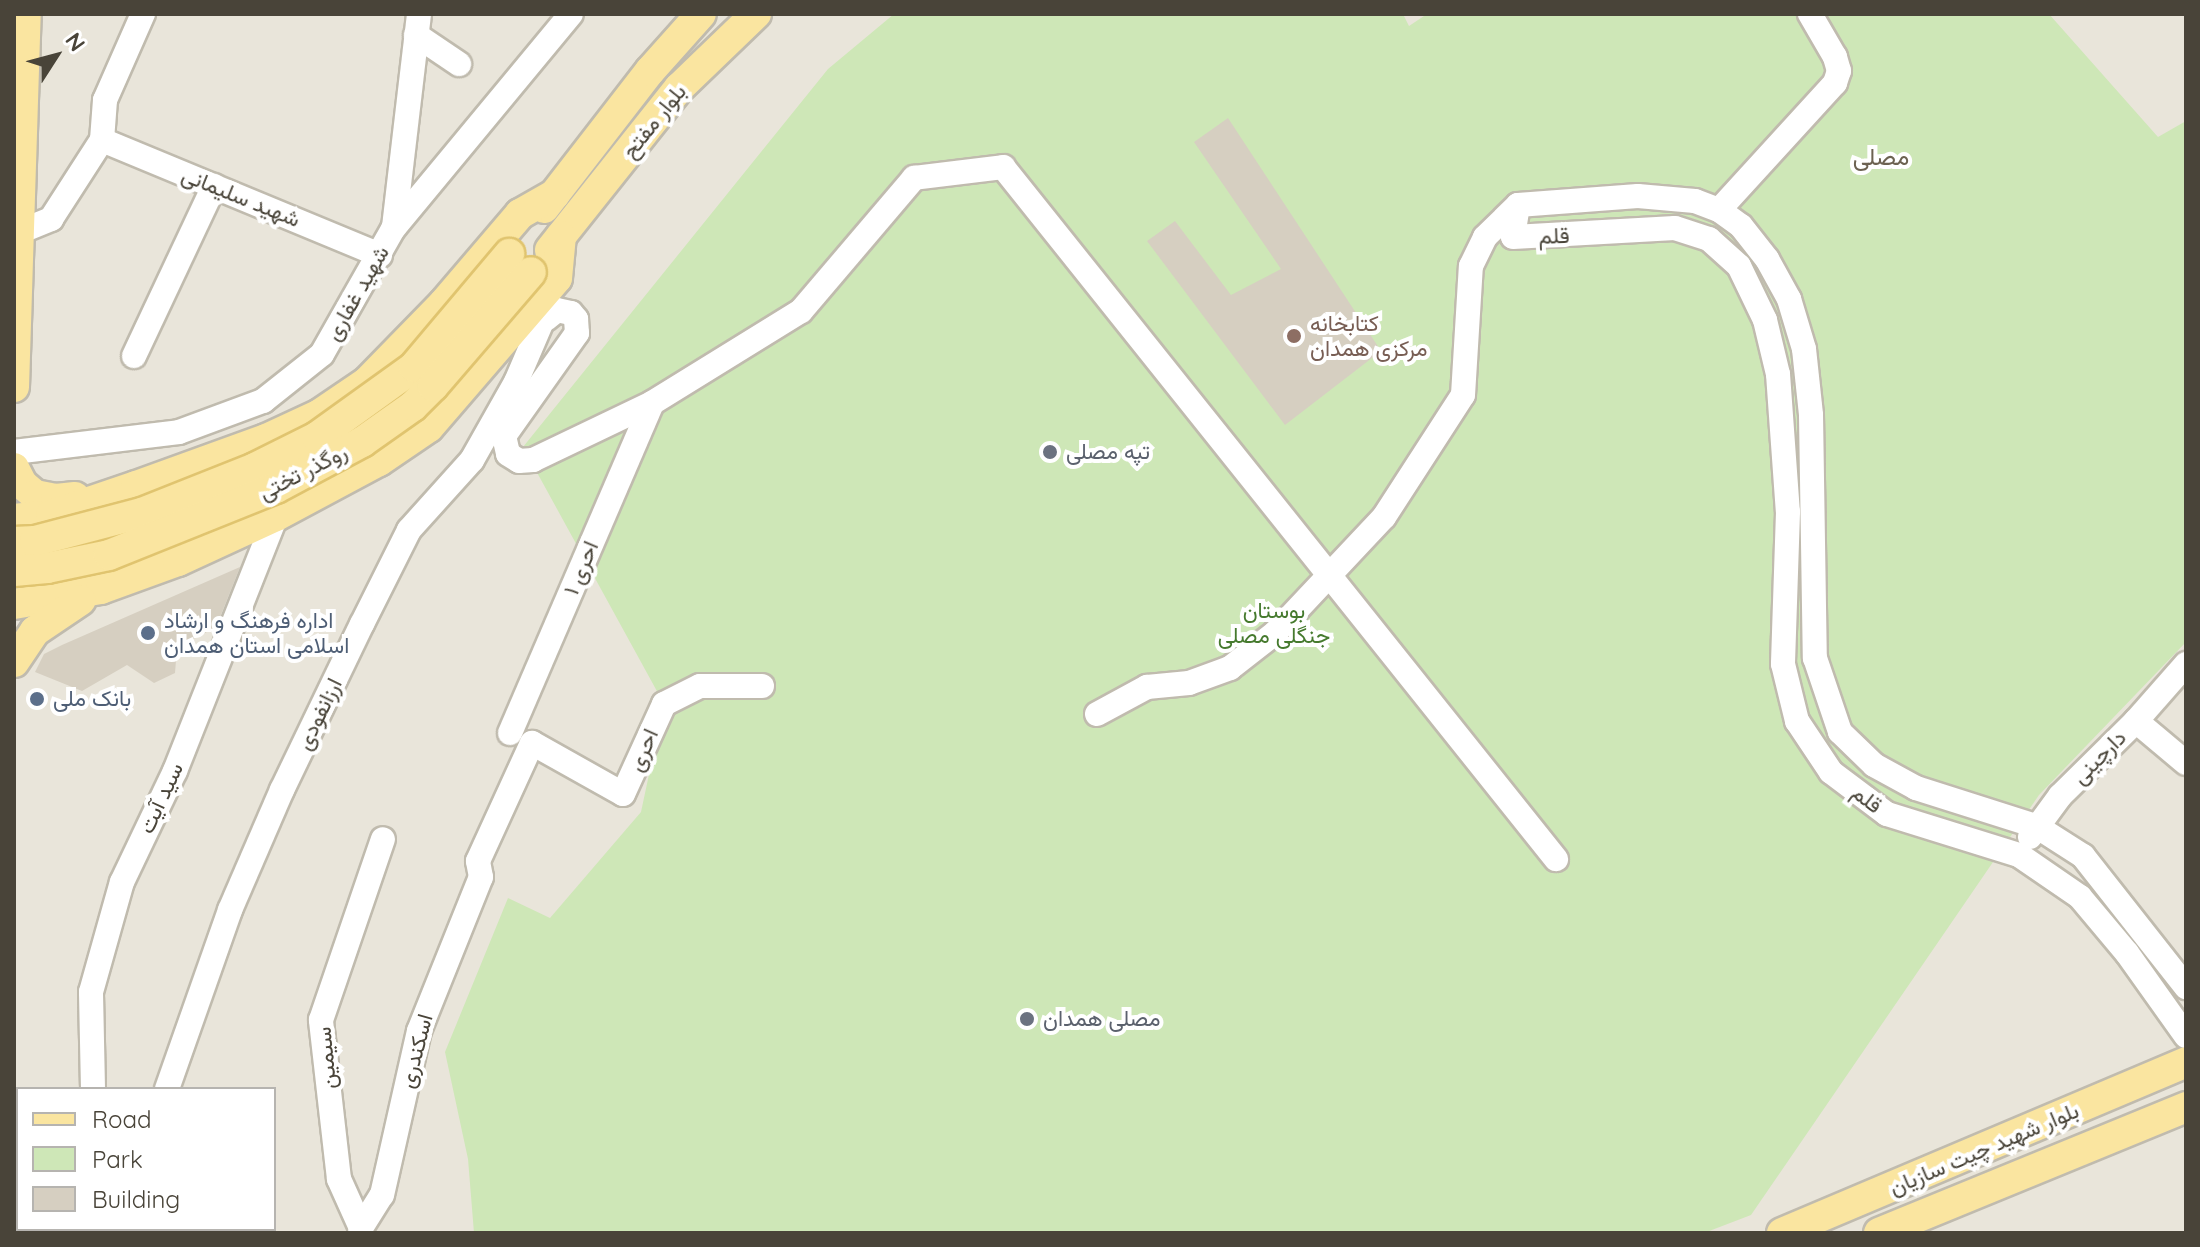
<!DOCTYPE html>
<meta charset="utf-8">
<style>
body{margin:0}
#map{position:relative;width:2200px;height:1247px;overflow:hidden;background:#f5f3eb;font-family:Quicksand,Vazirmatn,sans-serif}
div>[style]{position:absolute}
.residential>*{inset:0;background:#e9e5da}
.green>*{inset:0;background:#cee7b7}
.building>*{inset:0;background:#d6cfc1}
.roads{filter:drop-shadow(2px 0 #c0bbae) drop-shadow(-2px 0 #c0bbae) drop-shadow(0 2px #c0bbae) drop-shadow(0 -2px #c0bbae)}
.minor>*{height:24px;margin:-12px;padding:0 12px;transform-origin:12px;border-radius:12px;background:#fff}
.major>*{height:30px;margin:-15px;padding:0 15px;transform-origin:15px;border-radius:15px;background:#fae5a0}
.bridges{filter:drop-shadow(2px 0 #e0c46f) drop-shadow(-2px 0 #e0c46f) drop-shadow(0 2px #e0c46f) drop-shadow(0 -2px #e0c46f)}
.major-bridge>*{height:30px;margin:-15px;padding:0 15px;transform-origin:15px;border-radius:15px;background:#fae5a0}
.dots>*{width:22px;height:22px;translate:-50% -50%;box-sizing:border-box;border:4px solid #fff;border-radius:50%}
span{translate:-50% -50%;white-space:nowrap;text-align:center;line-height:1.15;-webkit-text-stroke:8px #fff;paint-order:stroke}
.street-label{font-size:22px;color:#494439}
.education-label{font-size:22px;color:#785e54}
.left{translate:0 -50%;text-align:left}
.worship-label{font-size:22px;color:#5b616d}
.park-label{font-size:22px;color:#467a2e}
.service-label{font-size:22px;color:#4e5e75}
.neighbourhood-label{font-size:24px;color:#6c6251}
.frame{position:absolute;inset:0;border:16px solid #494439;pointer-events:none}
.legend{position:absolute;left:16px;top:1087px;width:260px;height:144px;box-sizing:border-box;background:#fff;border:2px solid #b6b4b0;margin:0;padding:10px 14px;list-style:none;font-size:24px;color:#494439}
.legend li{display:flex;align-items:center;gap:16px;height:40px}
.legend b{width:40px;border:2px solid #b6b4b0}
.north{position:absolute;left:16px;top:16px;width:80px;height:80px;-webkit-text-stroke:6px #fff;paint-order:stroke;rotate:54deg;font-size:22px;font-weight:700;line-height:32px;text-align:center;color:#494439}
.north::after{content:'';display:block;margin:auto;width:28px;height:36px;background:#494439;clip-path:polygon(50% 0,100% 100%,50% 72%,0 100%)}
</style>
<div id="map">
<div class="residential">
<i style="clip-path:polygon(evenodd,14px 14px,2186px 14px,2186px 1233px,14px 1233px,14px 14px,18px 1089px,274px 1089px,274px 1229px,18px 1229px,18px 1089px)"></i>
</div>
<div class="green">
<i style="clip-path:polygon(894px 14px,1403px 14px,1409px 26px,1427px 14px,2049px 14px,2158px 137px,2186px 121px,2186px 642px,2039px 795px,1751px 1215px,1704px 1233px,474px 1233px,468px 1159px,445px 1052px,508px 898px,550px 918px,641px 812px,664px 704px,523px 447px,828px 69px)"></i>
</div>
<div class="building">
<i style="clip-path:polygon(1228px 118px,1381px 351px,1285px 425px,1147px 241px,1175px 221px,1231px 295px,1281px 269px,1194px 142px)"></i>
<i style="clip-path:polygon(240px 567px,216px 627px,177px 648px,175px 673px,154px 683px,127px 665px,82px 691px,35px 672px,44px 654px,62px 645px)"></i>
</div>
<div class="roads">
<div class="minor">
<i style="left:416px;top:35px;width:52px;rotate:34deg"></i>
<i style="left:102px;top:140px;width:301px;rotate:22.5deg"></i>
<i style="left:1518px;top:205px;width:32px;rotate:99deg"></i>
<i style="left:1513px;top:237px;width:162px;rotate:-3.2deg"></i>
<i style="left:1675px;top:228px;width:36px;rotate:18deg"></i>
<i style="left:1709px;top:239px;width:40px;rotate:42deg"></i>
<i style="left:1739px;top:266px;width:60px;rotate:64.3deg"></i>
<i style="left:1765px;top:320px;width:56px;rotate:76.5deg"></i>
<i style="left:1778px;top:374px;width:138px;rotate:85.9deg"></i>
<i style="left:1788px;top:512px;width:152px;rotate:91.9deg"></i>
<i style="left:1783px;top:664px;width:59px;rotate:76.2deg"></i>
<i style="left:1797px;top:721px;width:61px;rotate:56.3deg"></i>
<i style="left:1831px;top:772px;width:70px;rotate:36.9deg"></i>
<i style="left:1887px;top:814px;width:138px;rotate:17.3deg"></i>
<i style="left:2019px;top:855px;width:74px;rotate:34.5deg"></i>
<i style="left:2080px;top:897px;width:73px;rotate:50deg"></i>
<i style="left:2127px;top:953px;width:102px;rotate:54.6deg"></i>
<i style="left:1518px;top:205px;width:120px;rotate:-4.3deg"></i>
<i style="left:1638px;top:196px;width:57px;rotate:5deg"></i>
<i style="left:1695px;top:201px;width:26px;rotate:21deg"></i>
<i style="left:1719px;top:210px;width:27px;rotate:36deg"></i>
<i style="left:1741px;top:226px;width:42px;rotate:51.8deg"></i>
<i style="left:1767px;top:259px;width:46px;rotate:61.2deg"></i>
<i style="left:1789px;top:299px;width:52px;rotate:73.3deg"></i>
<i style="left:1804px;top:349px;width:66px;rotate:83.9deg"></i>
<i style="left:1811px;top:415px;width:243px;rotate:89.1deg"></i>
<i style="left:1815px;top:658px;width:78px;rotate:71.3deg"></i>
<i style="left:1840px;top:732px;width:47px;rotate:44.1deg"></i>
<i style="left:1874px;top:765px;width:48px;rotate:28.7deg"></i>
<i style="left:1916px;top:788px;width:126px;rotate:17.6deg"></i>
<i style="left:2036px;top:826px;width:56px;rotate:32.6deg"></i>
<i style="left:2083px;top:856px;width:167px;rotate:51.8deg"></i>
<i style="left:1719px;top:210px;width:172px;rotate:-47.6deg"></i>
<i style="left:1835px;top:83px;width:13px;rotate:-72deg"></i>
<i style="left:1839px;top:71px;width:15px;rotate:-106deg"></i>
<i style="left:1835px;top:57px;width:50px;rotate:-120.2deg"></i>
<i style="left:394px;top:227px;width:214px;rotate:-83.3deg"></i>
<i style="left:19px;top:232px;width:35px;rotate:-22deg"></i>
<i style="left:51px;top:219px;width:94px;rotate:-57.2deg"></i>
<i style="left:102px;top:140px;width:40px;rotate:-85.7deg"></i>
<i style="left:105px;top:100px;width:94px;rotate:-66.2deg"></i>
<i style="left:546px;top:319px;width:14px;rotate:-39deg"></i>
<i style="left:557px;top:310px;width:14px;rotate:12deg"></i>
<i style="left:571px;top:313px;width:8px;rotate:50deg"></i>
<i style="left:576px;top:319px;width:14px;rotate:86deg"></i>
<i style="left:577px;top:333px;width:126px;rotate:125.3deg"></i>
<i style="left:504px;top:436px;width:18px;rotate:77deg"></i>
<i style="left:508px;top:454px;width:13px;rotate:32deg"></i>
<i style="left:519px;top:461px;width:14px;rotate:-4deg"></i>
<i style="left:533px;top:460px;width:132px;rotate:-25.6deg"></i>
<i style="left:652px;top:403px;width:175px;rotate:-31.7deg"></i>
<i style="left:801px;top:311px;width:175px;rotate:-49.6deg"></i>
<i style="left:914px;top:178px;width:90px;rotate:-7deg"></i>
<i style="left:1003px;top:167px;width:886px;rotate:51.37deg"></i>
<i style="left:134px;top:356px;width:188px;rotate:-64.8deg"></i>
<i style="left:14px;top:452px;width:166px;rotate:-6.9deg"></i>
<i style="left:179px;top:432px;width:90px;rotate:-20.3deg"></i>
<i style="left:263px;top:401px;width:75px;rotate:-38.5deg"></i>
<i style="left:322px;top:354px;width:144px;rotate:-60.4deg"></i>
<i style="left:393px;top:229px;width:279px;rotate:-50.4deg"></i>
<i style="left:1097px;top:714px;width:57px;rotate:-28.4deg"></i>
<i style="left:1147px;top:687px;width:42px;rotate:-5.4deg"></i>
<i style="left:1189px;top:683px;width:44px;rotate:-20.1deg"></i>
<i style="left:1230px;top:668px;width:57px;rotate:-37.9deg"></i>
<i style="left:1275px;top:633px;width:159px;rotate:-46.8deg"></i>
<i style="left:1384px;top:517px;width:145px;rotate:-57.1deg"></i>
<i style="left:1463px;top:395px;width:129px;rotate:-86.5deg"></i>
<i style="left:1471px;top:266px;width:32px;rotate:-64deg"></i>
<i style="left:1485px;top:237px;width:46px;rotate:-44.1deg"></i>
<i style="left:2136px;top:721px;width:65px;rotate:40deg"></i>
<i style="left:510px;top:733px;width:359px;rotate:-66.7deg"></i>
<i style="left:2030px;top:837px;width:51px;rotate:-53.8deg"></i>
<i style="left:2060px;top:796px;width:107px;rotate:-44.6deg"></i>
<i style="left:2136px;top:721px;width:76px;rotate:-48.7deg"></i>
<i style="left:93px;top:1089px;width:97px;rotate:-91.2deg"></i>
<i style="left:91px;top:992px;width:114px;rotate:-74.3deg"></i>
<i style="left:122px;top:882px;width:123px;rotate:-64.5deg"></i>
<i style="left:175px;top:771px;width:274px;rotate:-68.4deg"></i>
<i style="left:167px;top:1089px;width:190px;rotate:-70.6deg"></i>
<i style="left:230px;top:910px;width:131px;rotate:-66.6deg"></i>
<i style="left:282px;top:790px;width:184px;rotate:-64.3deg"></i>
<i style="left:362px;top:624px;width:105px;rotate:-63.4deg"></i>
<i style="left:409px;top:530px;width:94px;rotate:-48deg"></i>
<i style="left:472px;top:460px;width:90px;rotate:-60.6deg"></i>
<i style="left:516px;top:382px;width:84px;rotate:-66.8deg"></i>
<i style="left:14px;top:1102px;width:4px"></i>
<i style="left:361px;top:1228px;width:39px;rotate:-58deg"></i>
<i style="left:382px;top:1195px;width:168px;rotate:-77.3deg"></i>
<i style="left:419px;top:1031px;width:166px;rotate:-68.1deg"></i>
<i style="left:481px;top:877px;width:16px;rotate:-101deg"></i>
<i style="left:478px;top:861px;width:130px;rotate:-65.4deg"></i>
<i style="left:532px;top:743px;width:104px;rotate:29.3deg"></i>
<i style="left:623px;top:794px;width:99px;rotate:-65.5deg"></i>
<i style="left:664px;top:704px;width:40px;rotate:-26.6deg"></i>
<i style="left:700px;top:686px;width:62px"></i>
<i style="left:113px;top:1229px;width:4px;rotate:63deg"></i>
<i style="left:360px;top:1233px;width:5px;rotate:-79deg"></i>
<i style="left:361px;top:1228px;width:54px;rotate:-114.2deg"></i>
<i style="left:339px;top:1179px;width:160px;rotate:-96.5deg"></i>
<i style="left:321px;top:1020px;width:191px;rotate:-71.1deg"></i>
</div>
<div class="major">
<i style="left:544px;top:208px;width:173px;rotate:-52.3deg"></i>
<i style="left:650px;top:71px;width:76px;rotate:-48.2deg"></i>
<i style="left:550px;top:250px;width:207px;rotate:-51.5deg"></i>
<i style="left:679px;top:88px;width:107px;rotate:-43.9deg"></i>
<i style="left:14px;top:387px;width:373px;rotate:-88.2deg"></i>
<i style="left:14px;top:468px;width:18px;rotate:63deg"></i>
<i style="left:22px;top:484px;width:17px;rotate:40deg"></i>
<i style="left:35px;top:495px;width:21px;rotate:11deg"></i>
<i style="left:56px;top:499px;width:19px;rotate:-6deg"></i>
<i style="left:14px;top:519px;width:37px;rotate:-6deg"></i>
<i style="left:51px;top:515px;width:90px;rotate:-18.8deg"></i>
<i style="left:136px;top:486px;width:138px;rotate:-19.9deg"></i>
<i style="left:266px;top:439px;width:60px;rotate:-24.8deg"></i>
<i style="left:320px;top:414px;width:57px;rotate:-34.2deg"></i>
<i style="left:367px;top:382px;width:110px;rotate:-45.7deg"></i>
<i style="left:444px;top:303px;width:117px;rotate:-49.5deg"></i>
<i style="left:520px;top:214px;width:40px;rotate:-29.7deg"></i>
<i style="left:14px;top:604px;width:88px;rotate:-9.8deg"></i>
<i style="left:101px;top:589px;width:82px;rotate:-20deg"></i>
<i style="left:178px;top:561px;width:108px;rotate:-24.7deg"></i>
<i style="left:276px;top:516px;width:117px;rotate:-28.1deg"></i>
<i style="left:379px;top:461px;width:60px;rotate:-34.2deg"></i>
<i style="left:429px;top:427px;width:196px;rotate:-49.3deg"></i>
<i style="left:557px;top:278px;width:42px;rotate:-84.6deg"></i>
<i style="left:14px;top:662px;width:37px;rotate:-56deg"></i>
<i style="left:35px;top:631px;width:55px;rotate:-34deg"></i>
<i style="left:1782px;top:1233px;width:439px;rotate:-22.9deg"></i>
<i style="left:1879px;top:1233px;width:332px;rotate:-22.3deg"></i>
</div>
</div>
<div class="bridges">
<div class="major-bridge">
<i style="left:14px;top:542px;width:21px;rotate:-3deg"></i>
<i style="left:35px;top:541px;width:111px;rotate:-14.7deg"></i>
<i style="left:142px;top:513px;width:122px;rotate:-21.7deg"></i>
<i style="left:255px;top:468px;width:69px;rotate:-26.6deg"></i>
<i style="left:317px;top:437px;width:120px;rotate:-35.8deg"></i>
<i style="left:414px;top:367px;width:148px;rotate:-49.9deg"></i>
<i style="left:14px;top:571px;width:33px;rotate:-5deg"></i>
<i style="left:47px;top:568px;width:63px;rotate:-11.8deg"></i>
<i style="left:109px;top:555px;width:180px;rotate:-21.9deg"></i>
<i style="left:276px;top:488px;width:98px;rotate:-28.1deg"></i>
<i style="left:362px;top:442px;width:62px;rotate:-35.2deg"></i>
<i style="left:413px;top:406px;width:28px;rotate:-45deg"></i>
<i style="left:433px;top:386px;width:150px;rotate:-49.3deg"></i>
</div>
</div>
<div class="dots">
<i style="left:1294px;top:336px;background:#8d6e63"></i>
<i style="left:1050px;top:452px;background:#6b7280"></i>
<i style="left:148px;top:633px;background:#5c6f8a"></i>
<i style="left:37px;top:699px;background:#5c6f8a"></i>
<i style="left:1027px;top:1019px;background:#6b7280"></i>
</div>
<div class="street-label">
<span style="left:654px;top:121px;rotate:-51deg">بلوار مفتح</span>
<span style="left:241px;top:197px;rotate:22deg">شهید سلیمانی</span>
<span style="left:1554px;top:236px;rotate:-2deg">قلم</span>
<span style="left:357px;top:293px;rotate:-60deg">شهید غفاری</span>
<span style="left:303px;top:472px;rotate:-27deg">روگذر تختی</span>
<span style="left:581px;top:568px;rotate:-67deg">احری ۱</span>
<span style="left:319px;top:714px;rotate:-64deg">ارزانفودی</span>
<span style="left:643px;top:750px;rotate:-66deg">احری</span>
<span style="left:2099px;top:757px;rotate:-45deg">دارچینی</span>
<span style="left:161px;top:798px;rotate:-65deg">سید آیت</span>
<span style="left:1867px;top:799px;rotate:37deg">قلم</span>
<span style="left:416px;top:1051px;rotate:-75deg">اسکندری</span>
<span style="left:326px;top:1058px;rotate:-95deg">سیمین</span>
<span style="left:1984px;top:1149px;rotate:-23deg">بلوار شهید چیت سازیان</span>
</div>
<div class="education-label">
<span class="left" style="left:1310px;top:336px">کتابخانه<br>مرکزی همدان</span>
</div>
<div class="worship-label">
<span class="left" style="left:1066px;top:452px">تپه مصلی</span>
<span class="left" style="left:1043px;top:1019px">مصلی همدان</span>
</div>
<div class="park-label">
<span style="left:1274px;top:623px">بوستان<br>جنگلی مصلی</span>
</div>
<div class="service-label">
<span class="left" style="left:164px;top:633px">اداره فرهنگ و ارشاد<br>اسلامی استان همدان</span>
<span class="left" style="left:53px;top:699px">بانک ملی</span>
</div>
<div class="neighbourhood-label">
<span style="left:1881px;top:157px">مصلی</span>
</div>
<div class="frame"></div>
<ul class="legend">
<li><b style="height:10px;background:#fae5a0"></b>Road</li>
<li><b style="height:22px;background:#cee7b7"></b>Park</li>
<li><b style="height:22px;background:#d6cfc1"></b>Building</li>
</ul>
<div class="north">N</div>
</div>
